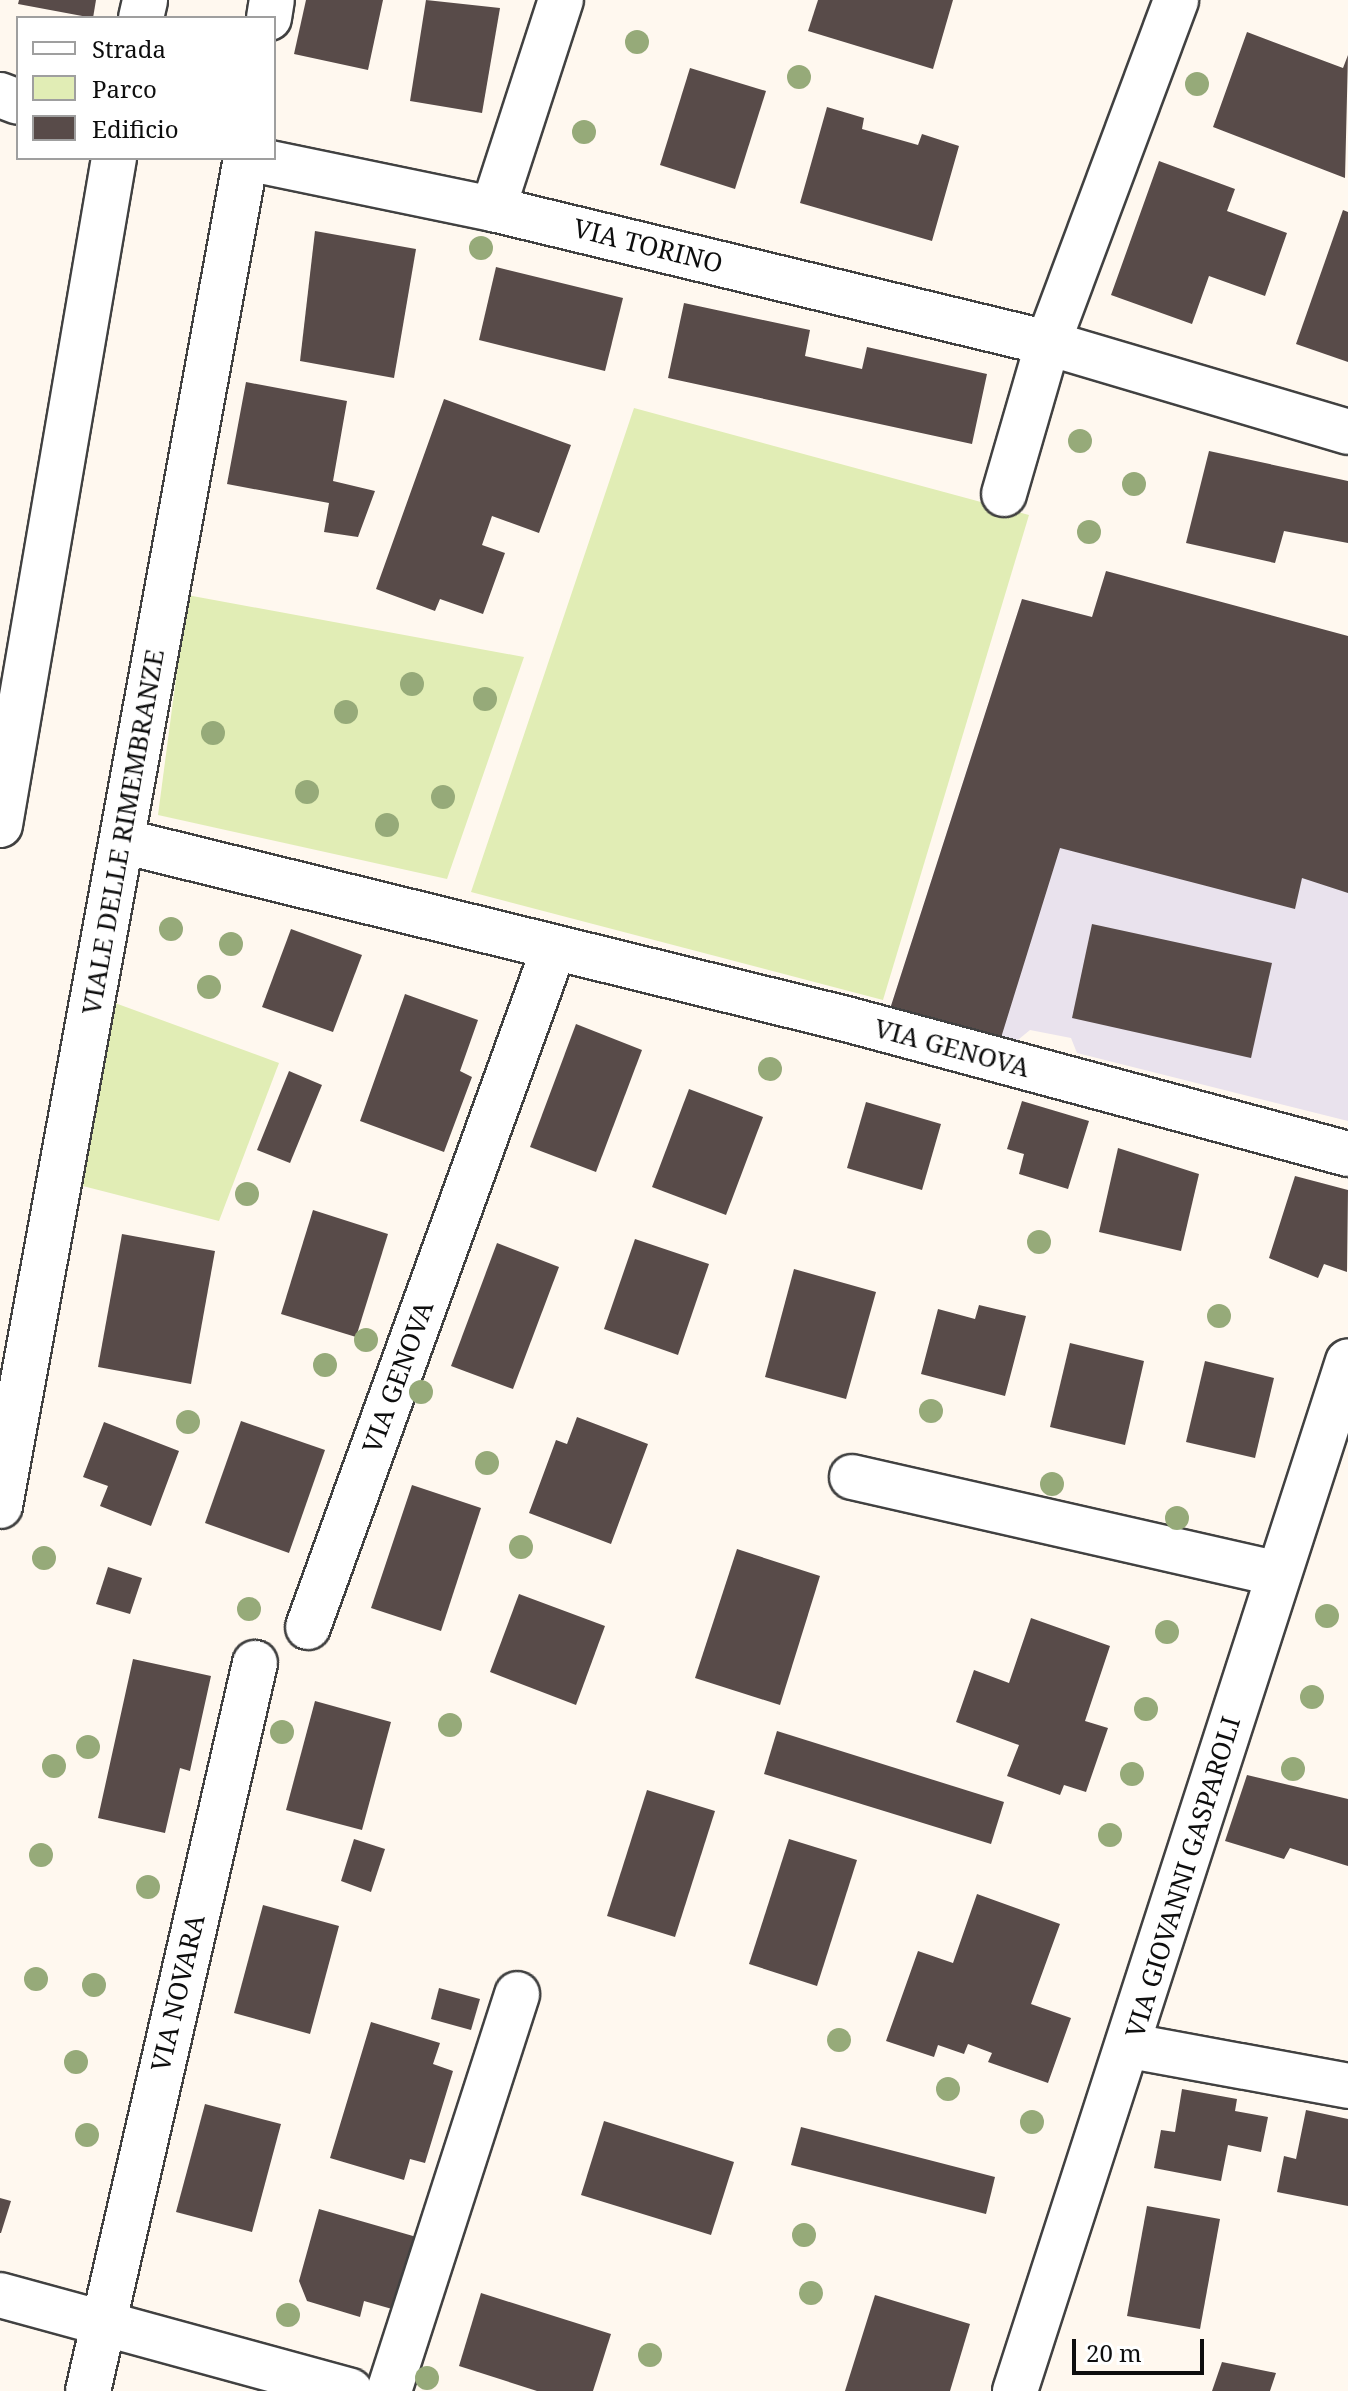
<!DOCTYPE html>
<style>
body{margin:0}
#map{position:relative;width:1348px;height:2391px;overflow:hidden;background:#fff8ef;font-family:"Noto Serif",serif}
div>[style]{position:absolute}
.industrial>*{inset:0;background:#e9e2ed}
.green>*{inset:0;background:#e1edb5}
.building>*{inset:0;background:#584b49}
.roads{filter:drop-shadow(2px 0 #414141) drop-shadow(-2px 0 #414141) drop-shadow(0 2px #414141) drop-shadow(0 -2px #414141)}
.minor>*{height:44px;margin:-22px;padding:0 22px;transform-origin:22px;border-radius:22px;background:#fff}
.trees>*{width:24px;height:24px;margin:-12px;border-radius:50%;background:#96aa79}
span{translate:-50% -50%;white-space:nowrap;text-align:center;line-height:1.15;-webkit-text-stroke:8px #fff;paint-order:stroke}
.street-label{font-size:26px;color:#0e0e0e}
.legend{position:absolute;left:16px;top:16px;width:260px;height:144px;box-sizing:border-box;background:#fff;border:2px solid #9f9f9f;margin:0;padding:10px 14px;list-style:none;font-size:24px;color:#0e0e0e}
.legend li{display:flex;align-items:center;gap:16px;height:40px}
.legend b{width:40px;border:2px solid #9f9f9f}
.scale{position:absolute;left:1072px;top:2339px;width:132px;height:36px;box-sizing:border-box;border:4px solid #0e0e0e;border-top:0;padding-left:10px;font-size:24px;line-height:28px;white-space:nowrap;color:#0e0e0e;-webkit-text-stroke:6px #fff;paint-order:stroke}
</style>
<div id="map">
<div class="industrial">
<i style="clip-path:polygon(1022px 599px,1348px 683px,1348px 1121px,1077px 1053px,1071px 1038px,1030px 1030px,1014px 1043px,890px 1009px)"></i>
</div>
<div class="green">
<i style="clip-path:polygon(634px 408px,1029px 515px,883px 1000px,471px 892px)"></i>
<i style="clip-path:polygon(187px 595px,524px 657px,447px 879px,158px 815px)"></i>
<i style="clip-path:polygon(115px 1003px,279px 1063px,219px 1221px,79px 1185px)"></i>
</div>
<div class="building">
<i style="clip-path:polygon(19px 0,96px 0,93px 18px,18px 4px)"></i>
<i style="clip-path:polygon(306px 0,383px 0,368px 70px,294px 54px)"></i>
<i style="clip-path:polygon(426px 0,500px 8px,482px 113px,410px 101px)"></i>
<i style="clip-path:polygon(818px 0,953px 0,933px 69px,808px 31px)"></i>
<i style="clip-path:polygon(1247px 32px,1343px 68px,1348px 55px,1345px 178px,1213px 127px)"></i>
<i style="clip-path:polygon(690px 68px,766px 91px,735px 189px,660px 165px)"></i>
<i style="clip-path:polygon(827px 107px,864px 118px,862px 129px,918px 145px,922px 134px,959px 146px,932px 241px,800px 203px)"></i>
<i style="clip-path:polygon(1159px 161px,1235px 189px,1227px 211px,1287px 233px,1265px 296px,1209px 276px,1192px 324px,1111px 295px)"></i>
<i style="clip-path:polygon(1343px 210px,1348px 212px,1348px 362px,1296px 344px)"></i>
<i style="clip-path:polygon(315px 231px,416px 249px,394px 378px,300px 361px)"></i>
<i style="clip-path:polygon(496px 267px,623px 298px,605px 371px,479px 340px)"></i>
<i style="clip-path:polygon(684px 303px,810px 330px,805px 356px,862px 369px,867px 347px,987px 374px,972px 444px,668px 378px)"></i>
<i style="clip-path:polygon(246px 382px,347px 401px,333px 481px,375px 491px,358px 537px,324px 532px,329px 503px,227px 484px)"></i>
<i style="clip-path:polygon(444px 399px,571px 445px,539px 533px,492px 516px,482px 545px,505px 553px,483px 614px,440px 599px,435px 611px,376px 589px)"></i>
<i style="clip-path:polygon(1209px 451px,1348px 481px,1348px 543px,1284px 531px,1275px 563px,1186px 543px)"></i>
<i style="clip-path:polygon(1106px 571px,1348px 636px,1348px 893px,1302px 878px,1295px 909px,1060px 848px,1000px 1041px,890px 1009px,1022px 599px,1092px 617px)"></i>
<i style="clip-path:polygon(1092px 924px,1272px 963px,1251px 1058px,1072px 1018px)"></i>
<i style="clip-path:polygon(291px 929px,362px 955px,333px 1032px,262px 1007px)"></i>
<i style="clip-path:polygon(405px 994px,478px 1020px,460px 1071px,472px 1077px,444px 1152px,360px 1121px)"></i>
<i style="clip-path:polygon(576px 1024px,642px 1050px,596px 1172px,530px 1147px)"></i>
<i style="clip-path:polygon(289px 1071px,322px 1085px,290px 1163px,257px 1150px)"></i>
<i style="clip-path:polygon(689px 1089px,763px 1117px,726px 1215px,652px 1187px)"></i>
<i style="clip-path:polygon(1022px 1101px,1089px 1121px,1068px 1189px,1019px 1174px,1024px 1154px,1007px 1149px)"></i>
<i style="clip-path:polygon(866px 1102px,941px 1124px,922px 1190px,847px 1168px)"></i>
<i style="clip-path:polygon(1118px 1148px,1199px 1174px,1181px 1251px,1099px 1232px)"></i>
<i style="clip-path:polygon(1295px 1176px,1348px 1190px,1347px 1272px,1324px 1264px,1318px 1278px,1269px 1258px)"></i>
<i style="clip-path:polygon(313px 1210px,388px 1234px,356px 1337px,281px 1314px)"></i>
<i style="clip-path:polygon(122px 1234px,215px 1251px,191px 1384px,98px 1367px)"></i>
<i style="clip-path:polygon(635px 1239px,709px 1264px,678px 1355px,604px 1329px)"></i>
<i style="clip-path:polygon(497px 1243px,559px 1267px,513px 1389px,451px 1366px)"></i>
<i style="clip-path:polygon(794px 1269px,876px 1292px,846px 1399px,765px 1377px)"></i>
<i style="clip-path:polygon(979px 1305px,1026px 1316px,1005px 1396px,921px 1374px,938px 1309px,975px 1319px)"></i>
<i style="clip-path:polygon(1070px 1343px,1144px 1361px,1125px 1445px,1050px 1427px)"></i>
<i style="clip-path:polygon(1205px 1361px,1274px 1378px,1255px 1458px,1186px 1442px)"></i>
<i style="clip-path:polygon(577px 1417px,648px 1444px,611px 1544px,529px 1513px,556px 1440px,567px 1444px)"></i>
<i style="clip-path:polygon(241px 1421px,325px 1450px,289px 1553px,205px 1523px)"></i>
<i style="clip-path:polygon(104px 1422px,179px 1451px,151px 1526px,100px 1506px,108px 1486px,83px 1477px)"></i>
<i style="clip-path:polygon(412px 1485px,481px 1508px,441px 1631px,371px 1608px)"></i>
<i style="clip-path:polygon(737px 1549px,820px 1576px,780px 1705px,695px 1678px)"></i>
<i style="clip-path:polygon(108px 1567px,142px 1578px,130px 1614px,96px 1604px)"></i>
<i style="clip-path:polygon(519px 1594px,605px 1626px,576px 1705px,490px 1672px)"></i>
<i style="clip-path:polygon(1031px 1618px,1110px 1646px,1085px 1721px,1108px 1728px,1086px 1792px,1064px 1785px,1060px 1795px,1007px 1776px,1019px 1745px,956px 1722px,974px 1670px,1009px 1683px)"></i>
<i style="clip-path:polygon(133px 1659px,211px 1676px,190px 1771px,180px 1768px,165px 1833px,98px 1818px)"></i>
<i style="clip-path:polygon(315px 1701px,391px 1722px,362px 1830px,286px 1810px)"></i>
<i style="clip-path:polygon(777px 1731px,1004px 1802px,991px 1844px,764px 1774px)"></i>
<i style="clip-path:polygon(1247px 1775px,1348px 1799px,1348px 1866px,1290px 1848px,1284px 1859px,1225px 1841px)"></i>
<i style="clip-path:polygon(647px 1790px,715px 1811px,675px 1937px,607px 1916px)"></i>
<i style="clip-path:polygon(354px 1839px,385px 1849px,371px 1892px,341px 1881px)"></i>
<i style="clip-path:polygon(789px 1839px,857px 1860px,817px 1986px,749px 1964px)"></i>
<i style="clip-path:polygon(977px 1894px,1060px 1924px,1031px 2004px,1071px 2018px,1048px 2083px,988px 2062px,992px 2053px,968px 2044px,964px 2054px,938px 2045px,934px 2057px,886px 2041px,918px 1951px,953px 1963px)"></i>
<i style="clip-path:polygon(263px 1905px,339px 1926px,310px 2034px,234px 2013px)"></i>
<i style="clip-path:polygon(439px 1988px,480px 1999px,471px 2030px,431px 2019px)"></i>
<i style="clip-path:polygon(371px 2022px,440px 2043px,433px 2064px,453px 2071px,425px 2163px,410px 2159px,404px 2180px,330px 2158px)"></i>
<i style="clip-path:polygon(1182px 2089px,1237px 2099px,1235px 2111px,1268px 2117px,1261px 2152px,1228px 2145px,1221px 2181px,1154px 2168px,1161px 2130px,1175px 2132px)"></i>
<i style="clip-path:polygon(205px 2104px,281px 2124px,252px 2232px,176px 2212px)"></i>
<i style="clip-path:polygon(1306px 2110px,1348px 2119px,1348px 2206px,1277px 2192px,1284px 2156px,1296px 2159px)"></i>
<i style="clip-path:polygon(604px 2121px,734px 2162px,711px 2235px,581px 2195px)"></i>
<i style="clip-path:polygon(801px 2127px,995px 2177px,986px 2214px,791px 2165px)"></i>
<i style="clip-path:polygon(0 2198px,11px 2201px,1px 2233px,0 2233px)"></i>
<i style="clip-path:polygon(1147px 2206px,1220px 2219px,1200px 2329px,1127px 2316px)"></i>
<i style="clip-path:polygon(319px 2209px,420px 2238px,399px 2311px,364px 2301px,360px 2317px,307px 2301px,299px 2281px)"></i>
<i style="clip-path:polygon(481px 2293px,611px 2334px,593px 2391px,537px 2391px,459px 2366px)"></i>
<i style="clip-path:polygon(875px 2295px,970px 2324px,950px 2391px,845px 2391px)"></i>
<i style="clip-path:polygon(1222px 2362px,1276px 2373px,1270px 2391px,1212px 2391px)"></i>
</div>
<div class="roads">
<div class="minor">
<i style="left:141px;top:18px;width:18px;rotate:-77deg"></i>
<i style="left:269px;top:18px;width:18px;rotate:-81deg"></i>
<i style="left:0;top:95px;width:19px;rotate:21deg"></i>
<i style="left:246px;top:158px;width:252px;rotate:11.7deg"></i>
<i style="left:493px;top:209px;width:571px;rotate:13.57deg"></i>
<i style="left:1048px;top:343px;width:313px;rotate:16.5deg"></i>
<i style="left:493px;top:209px;width:220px;rotate:-72deg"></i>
<i style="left:1004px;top:494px;width:157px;rotate:-73.8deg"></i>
<i style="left:1048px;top:343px;width:366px;rotate:-69.5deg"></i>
<i style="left:0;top:825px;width:677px;rotate:-80.3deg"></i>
<i style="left:122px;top:841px;width:746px;rotate:13.81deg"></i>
<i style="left:846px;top:1019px;width:520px;rotate:15.05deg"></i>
<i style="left:852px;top:1477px;width:437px;rotate:12.8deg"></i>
<i style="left:0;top:1506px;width:1370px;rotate:-79.66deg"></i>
<i style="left:308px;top:1627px;width:722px;rotate:-70.08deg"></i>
<i style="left:1131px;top:2046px;width:221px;rotate:10.4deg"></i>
<i style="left:0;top:2295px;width:363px;rotate:15.3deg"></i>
<i style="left:88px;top:2391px;width:747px;rotate:-77.08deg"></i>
<i style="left:389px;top:2391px;width:417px;rotate:-72.1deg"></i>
<i style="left:1015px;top:2391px;width:1082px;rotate:-72.08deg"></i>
</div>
</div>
<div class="trees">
<i style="left:637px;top:42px"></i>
<i style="left:799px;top:77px"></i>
<i style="left:1197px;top:84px"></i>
<i style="left:584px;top:132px"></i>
<i style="left:481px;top:248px"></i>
<i style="left:1080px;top:441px"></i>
<i style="left:1134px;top:484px"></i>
<i style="left:1089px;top:532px"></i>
<i style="left:412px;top:684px"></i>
<i style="left:485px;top:699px"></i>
<i style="left:346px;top:712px"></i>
<i style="left:213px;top:733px"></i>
<i style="left:307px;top:792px"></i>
<i style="left:443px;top:797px"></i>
<i style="left:387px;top:825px"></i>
<i style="left:171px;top:929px"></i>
<i style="left:231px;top:944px"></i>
<i style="left:209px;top:987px"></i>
<i style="left:770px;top:1069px"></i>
<i style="left:247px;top:1194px"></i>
<i style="left:1039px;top:1242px"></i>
<i style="left:1219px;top:1316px"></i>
<i style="left:366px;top:1340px"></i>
<i style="left:325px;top:1365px"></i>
<i style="left:421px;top:1392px"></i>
<i style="left:931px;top:1411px"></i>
<i style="left:188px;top:1422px"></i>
<i style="left:487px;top:1463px"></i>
<i style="left:1052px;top:1484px"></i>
<i style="left:1177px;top:1518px"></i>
<i style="left:521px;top:1547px"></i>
<i style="left:44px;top:1558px"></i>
<i style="left:249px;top:1609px"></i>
<i style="left:1327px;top:1616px"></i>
<i style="left:1167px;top:1632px"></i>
<i style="left:1312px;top:1697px"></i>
<i style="left:1146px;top:1709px"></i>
<i style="left:450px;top:1725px"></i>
<i style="left:282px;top:1732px"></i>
<i style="left:88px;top:1747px"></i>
<i style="left:54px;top:1766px"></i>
<i style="left:1293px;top:1769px"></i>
<i style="left:1132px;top:1774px"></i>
<i style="left:1110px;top:1835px"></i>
<i style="left:41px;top:1855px"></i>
<i style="left:148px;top:1887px"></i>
<i style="left:36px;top:1979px"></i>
<i style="left:94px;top:1985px"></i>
<i style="left:839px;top:2040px"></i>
<i style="left:76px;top:2062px"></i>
<i style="left:948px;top:2089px"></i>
<i style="left:1032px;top:2122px"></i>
<i style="left:87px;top:2135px"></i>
<i style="left:804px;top:2235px"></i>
<i style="left:811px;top:2293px"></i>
<i style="left:288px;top:2315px"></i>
<i style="left:650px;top:2355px"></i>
<i style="left:427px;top:2378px"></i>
</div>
<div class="street-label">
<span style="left:648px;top:246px;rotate:14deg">VIA TORINO</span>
<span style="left:123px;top:832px;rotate:-80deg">VIALE DELLE RIMEMBRANZE</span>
<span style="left:952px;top:1048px;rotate:15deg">VIA GENOVA</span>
<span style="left:398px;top:1377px;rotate:-70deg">VIA GENOVA</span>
<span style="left:1183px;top:1877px;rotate:-73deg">VIA GIOVANNI GASPAROLI</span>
<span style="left:178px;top:1993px;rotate:-77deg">VIA NOVARA</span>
</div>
<ul class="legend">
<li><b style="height:10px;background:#fff"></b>Strada</li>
<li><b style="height:22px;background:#e1edb5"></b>Parco</li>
<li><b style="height:22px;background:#584b49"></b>Edificio</li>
</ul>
<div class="scale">20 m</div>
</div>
